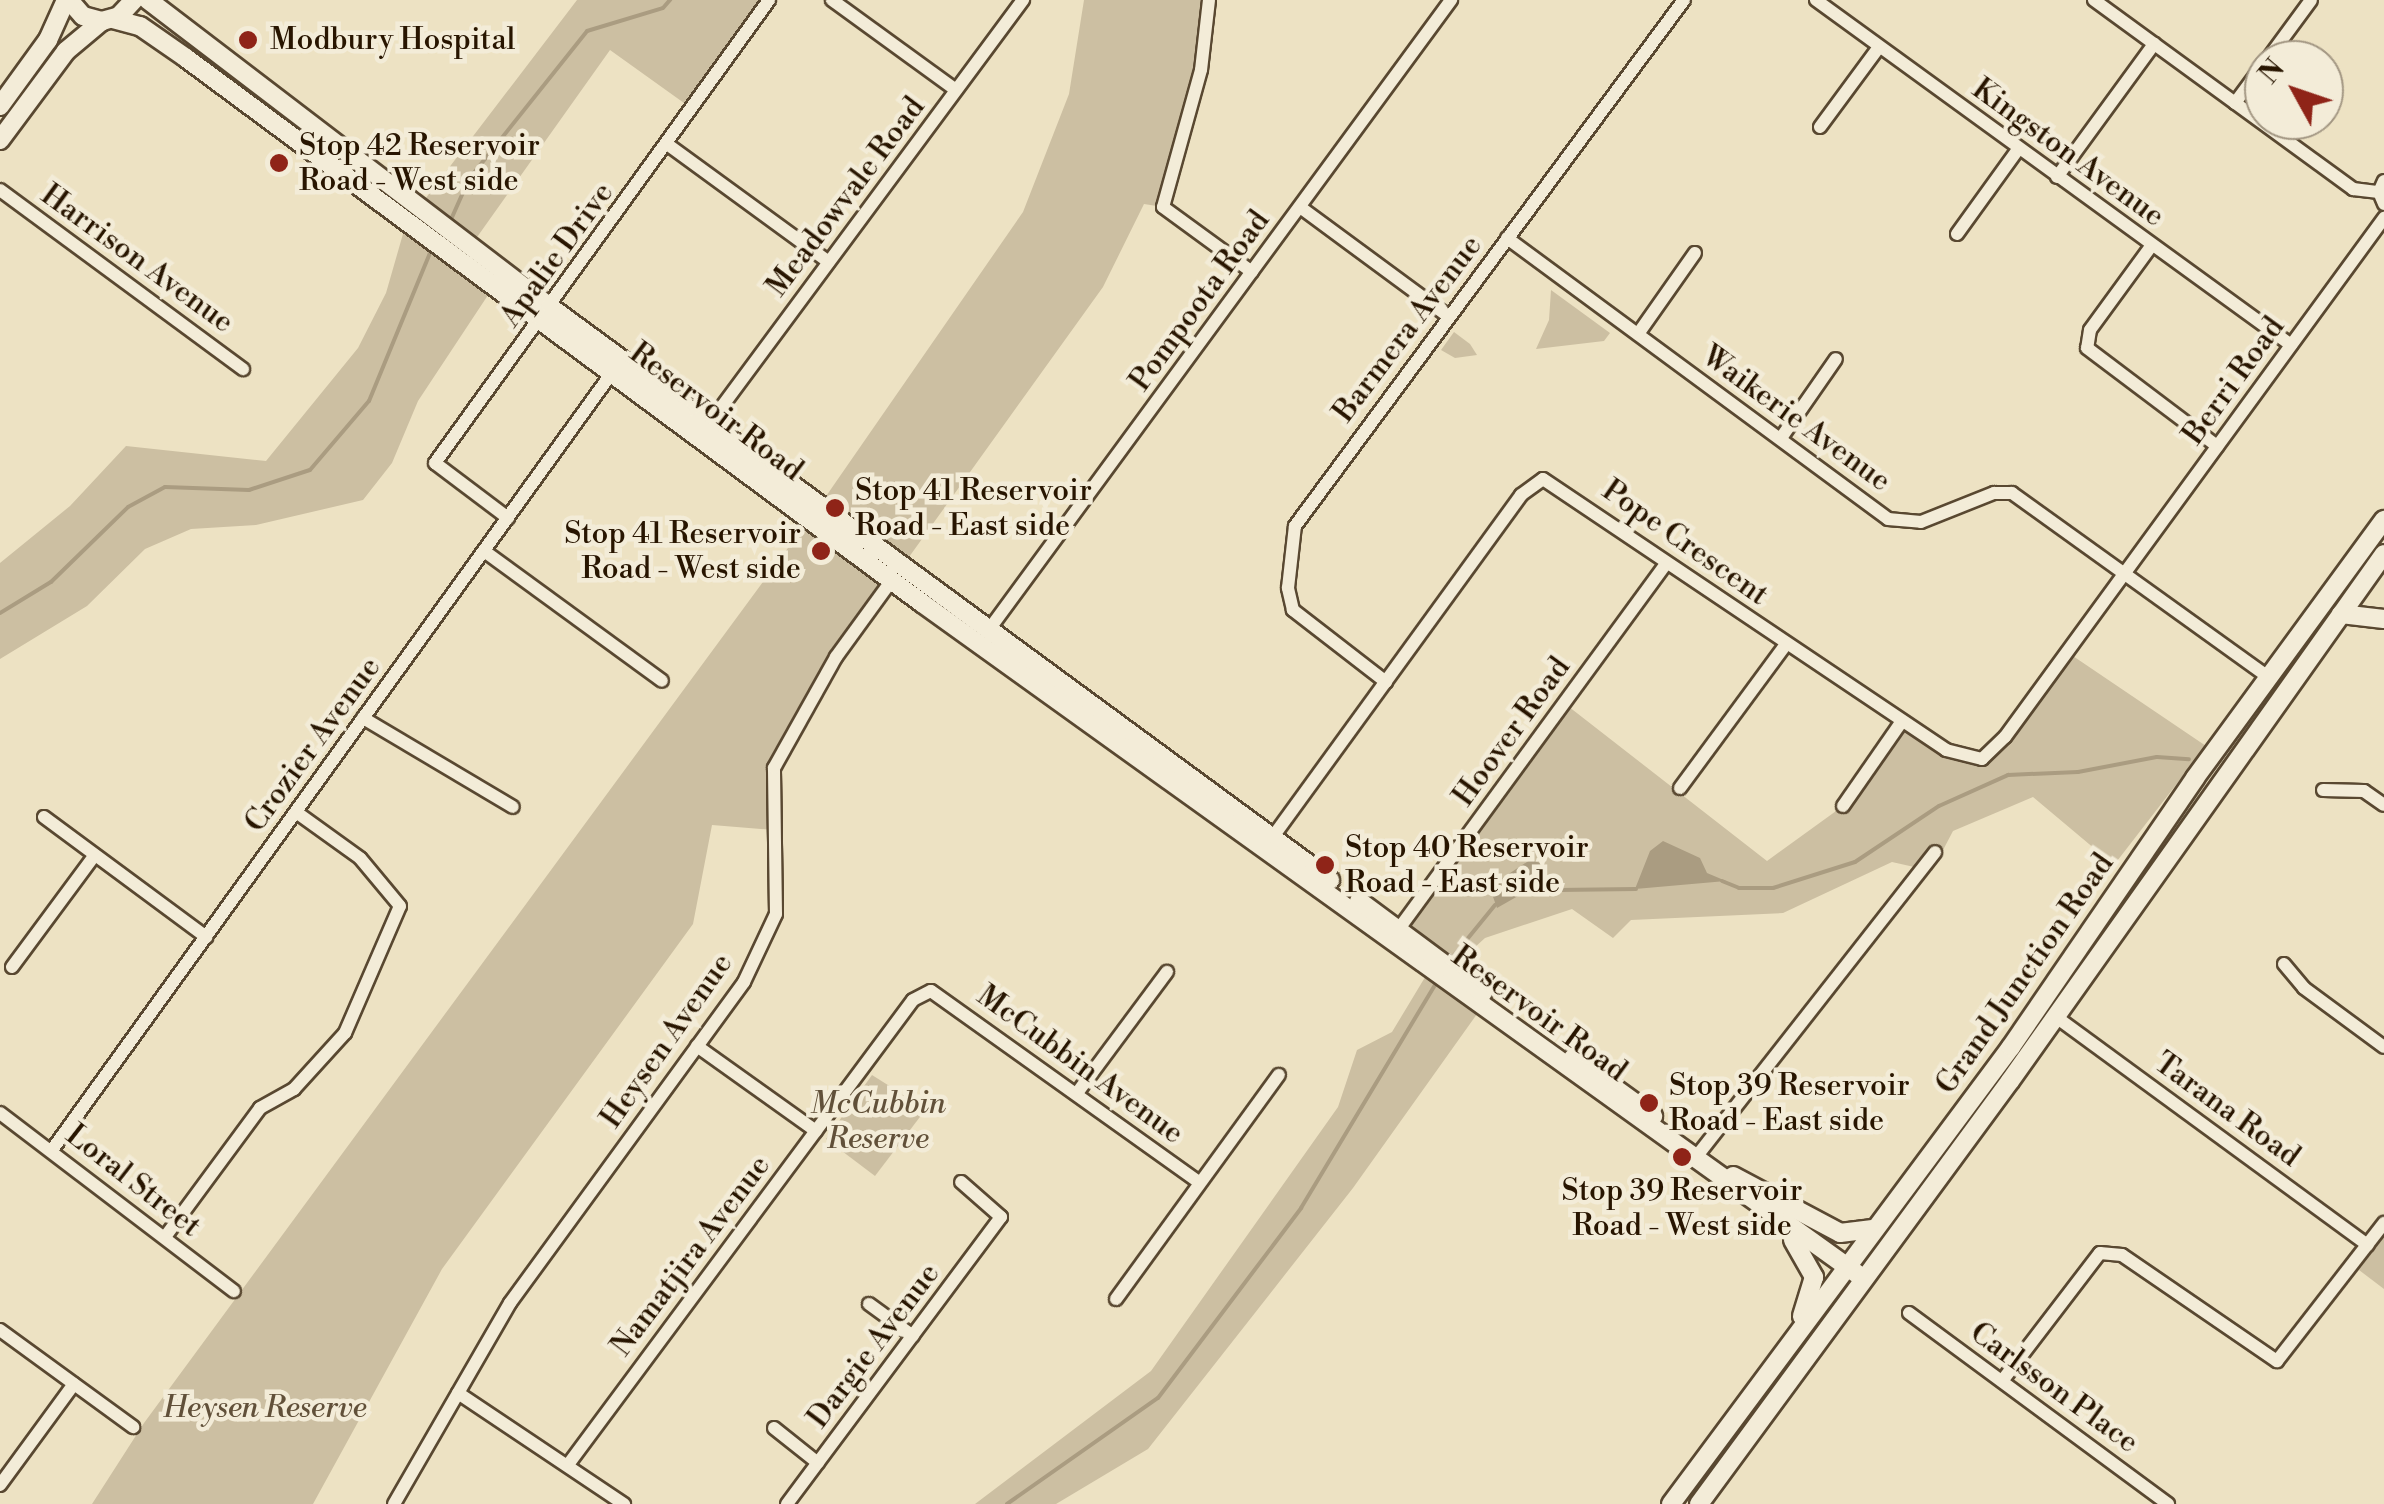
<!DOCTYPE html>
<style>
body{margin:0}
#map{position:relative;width:2384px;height:1504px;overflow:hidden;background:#ede2c3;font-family:"Libre Bodoni",serif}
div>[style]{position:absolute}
.green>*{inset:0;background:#ccbfa2}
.water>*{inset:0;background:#aa9c81}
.stream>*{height:4px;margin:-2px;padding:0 2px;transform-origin:2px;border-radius:2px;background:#aa9c81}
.roads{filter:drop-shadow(2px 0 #594831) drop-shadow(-2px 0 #594831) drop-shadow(0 2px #594831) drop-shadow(0 -2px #594831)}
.minor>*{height:12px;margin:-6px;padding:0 6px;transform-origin:6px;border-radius:6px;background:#f3ecd8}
.secondary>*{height:18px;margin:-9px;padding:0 9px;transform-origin:9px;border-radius:9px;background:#f3ecd8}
.dots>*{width:28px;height:28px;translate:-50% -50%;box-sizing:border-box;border:5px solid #f3ecd8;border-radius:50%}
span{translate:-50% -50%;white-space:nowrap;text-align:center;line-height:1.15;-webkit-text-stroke:9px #f3ecd8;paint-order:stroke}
.poi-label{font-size:30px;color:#281500}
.left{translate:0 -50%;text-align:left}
.right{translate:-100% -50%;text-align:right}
.street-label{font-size:30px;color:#281500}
.park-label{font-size:30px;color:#615039;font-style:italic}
.north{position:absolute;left:2244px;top:40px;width:100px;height:100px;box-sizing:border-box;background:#f3ecd8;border:2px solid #a29682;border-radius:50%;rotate:310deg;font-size:28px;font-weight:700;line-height:40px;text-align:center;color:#281500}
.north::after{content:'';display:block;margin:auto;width:35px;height:45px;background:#8f2418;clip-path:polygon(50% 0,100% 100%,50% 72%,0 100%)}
</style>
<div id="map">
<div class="green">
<i style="clip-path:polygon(577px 0,759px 0,684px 103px,610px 50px,470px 247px,419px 207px)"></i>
<i style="clip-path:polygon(1084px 0,1204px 0,1201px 70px,1163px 207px,1144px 204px,1103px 287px,904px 564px,822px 502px,1023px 212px,1069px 94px)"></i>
<i style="clip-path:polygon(407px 220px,496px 283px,418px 401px,392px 463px,363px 500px,256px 525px,191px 529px,145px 549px,87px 606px,0 659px,0 563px,70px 506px,126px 446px,266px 461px,358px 348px,386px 293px)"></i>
<i style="clip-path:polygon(1551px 290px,1610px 333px,1604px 341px,1536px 349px,1549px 320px)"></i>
<i style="clip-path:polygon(1454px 332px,1470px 344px,1477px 355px,1455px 358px,1441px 350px)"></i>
<i style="clip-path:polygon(810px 518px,892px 580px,836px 657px,774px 768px,775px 830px,712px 825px,693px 924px,442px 1269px,313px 1504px,92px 1504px,144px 1423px)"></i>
<i style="clip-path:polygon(2067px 652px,2206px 746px,2114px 865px,2033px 797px,1953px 831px,1932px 871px,1892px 862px,1783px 913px,1631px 920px,1613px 938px,1572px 909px,1485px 938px,1451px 969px,1398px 930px,1564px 703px,1767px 861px,1843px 806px,1902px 721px,1964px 759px,1982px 759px)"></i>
<i style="clip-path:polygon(1430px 969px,1482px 1007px,1353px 1188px,1148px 1449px,1056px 1504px,975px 1504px,1151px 1371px,1338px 1107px,1357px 1050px,1392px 1032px)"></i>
<i style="clip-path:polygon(872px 1075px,926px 1109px,875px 1176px,826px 1139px)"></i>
<i style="clip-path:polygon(2384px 1236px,2384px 1289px,2359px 1270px)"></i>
</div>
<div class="water">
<i style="clip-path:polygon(1663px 841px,1700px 858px,1707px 873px,1726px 881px,1635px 889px,1650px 851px)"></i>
<i style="clip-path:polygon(1530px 860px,1544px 864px,1547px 882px,1558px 890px,1518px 896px,1497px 908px,1492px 894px,1501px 879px)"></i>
</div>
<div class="stream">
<i style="left:449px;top:224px;width:49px;rotate:-66deg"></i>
<i style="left:469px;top:179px;width:189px;rotate:-51.4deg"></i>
<i style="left:587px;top:31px;width:79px;rotate:-16.8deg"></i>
<i style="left:663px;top:8px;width:11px;rotate:-49deg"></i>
<i style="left:0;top:613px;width:60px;rotate:-31.3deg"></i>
<i style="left:51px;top:582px;width:107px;rotate:-44.2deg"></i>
<i style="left:128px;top:507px;width:42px;rotate:-28.4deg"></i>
<i style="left:165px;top:487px;width:84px;rotate:2deg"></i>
<i style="left:249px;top:490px;width:64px;rotate:-18.2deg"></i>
<i style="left:310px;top:470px;width:91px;rotate:-49.5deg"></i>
<i style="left:369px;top:401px;width:165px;rotate:-67.6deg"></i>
<i style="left:1722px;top:881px;width:18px;rotate:22deg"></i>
<i style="left:1739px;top:888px;width:34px"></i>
<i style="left:1773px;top:888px;width:86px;rotate:-17.6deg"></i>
<i style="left:1855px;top:862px;width:101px;rotate:-33.7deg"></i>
<i style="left:1939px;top:806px;width:76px;rotate:-24.2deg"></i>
<i style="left:2008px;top:775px;width:70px;rotate:-2.5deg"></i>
<i style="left:2078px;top:772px;width:80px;rotate:-10.8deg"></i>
<i style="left:2157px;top:757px;width:32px;rotate:4deg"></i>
<i style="left:1558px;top:890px;width:78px;rotate:-0.7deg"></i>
<i style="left:1451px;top:959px;width:70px;rotate:-50.8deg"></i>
<i style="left:1007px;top:1504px;width:184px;rotate:-35.1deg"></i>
<i style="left:1158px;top:1398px;width:238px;rotate:-53deg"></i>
<i style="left:1301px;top:1208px;width:266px;rotate:-59deg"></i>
</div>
<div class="roads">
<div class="minor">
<i style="left:832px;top:0;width:153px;rotate:36deg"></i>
<i style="left:1209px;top:0;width:70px;rotate:96.5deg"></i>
<i style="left:1201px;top:70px;width:142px;rotate:105.5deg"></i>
<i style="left:1163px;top:207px;width:110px;rotate:36.1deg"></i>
<i style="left:1816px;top:0;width:587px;rotate:35.99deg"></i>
<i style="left:2094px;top:0;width:321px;rotate:36.1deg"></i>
<i style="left:2353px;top:189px;width:26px;rotate:7deg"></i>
<i style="left:2267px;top:60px;width:74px;rotate:-53.7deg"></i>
<i style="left:2235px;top:103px;width:49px;rotate:-53.4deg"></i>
<i style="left:1820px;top:127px;width:99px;rotate:-53.6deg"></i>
<i style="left:667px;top:144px;width:200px;rotate:36.1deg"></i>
<i style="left:2057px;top:177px;width:165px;rotate:-53.9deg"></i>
<i style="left:2384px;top:181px;width:12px;rotate:114deg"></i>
<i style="left:2379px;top:192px;width:13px;rotate:67deg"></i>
<i style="left:0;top:190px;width:302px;rotate:36.4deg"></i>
<i style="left:1300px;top:207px;width:184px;rotate:36.4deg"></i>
<i style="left:1957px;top:234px;width:106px;rotate:-54.2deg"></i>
<i style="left:1507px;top:238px;width:473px;rotate:36.4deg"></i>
<i style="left:1888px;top:519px;width:33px;rotate:5deg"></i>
<i style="left:1921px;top:522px;width:79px;rotate:-21.7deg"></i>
<i style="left:1994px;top:493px;width:18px"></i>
<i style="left:2012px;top:493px;width:317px;rotate:35.7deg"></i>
<i style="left:2152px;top:245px;width:105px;rotate:126.1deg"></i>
<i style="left:2090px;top:330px;width:18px;rotate:99deg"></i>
<i style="left:2087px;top:348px;width:163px;rotate:37deg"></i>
<i style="left:1638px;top:334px;width:99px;rotate:-54.9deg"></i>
<i style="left:709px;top:424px;width:528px;rotate:-53.48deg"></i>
<i style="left:1781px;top:438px;width:96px;rotate:-55.2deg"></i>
<i style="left:508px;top:518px;width:91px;rotate:-143deg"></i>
<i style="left:435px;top:463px;width:571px;rotate:-54.19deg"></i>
<i style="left:484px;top:551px;width:220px;rotate:36.1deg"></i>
<i style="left:988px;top:631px;width:783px;rotate:-53.73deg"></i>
<i style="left:1386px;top:682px;width:118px;rotate:-142.3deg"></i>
<i style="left:1293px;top:610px;width:23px;rotate:-103deg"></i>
<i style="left:1288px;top:588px;width:62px;rotate:-83.6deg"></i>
<i style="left:1295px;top:526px;width:654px;rotate:-53.52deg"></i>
<i style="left:363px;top:718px;width:174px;rotate:30.7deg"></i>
<i style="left:1680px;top:788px;width:179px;rotate:-53.6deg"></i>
<i style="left:2323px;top:790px;width:41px;rotate:1.4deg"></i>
<i style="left:2364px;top:791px;width:24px;rotate:35deg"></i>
<i style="left:1843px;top:806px;width:103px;rotate:-55.2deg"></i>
<i style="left:44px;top:817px;width:202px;rotate:36.5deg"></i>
<i style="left:1272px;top:838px;width:424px;rotate:-54deg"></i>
<i style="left:1521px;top:495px;width:27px;rotate:-36deg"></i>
<i style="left:1543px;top:479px;width:486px;rotate:33.9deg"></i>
<i style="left:1946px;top:750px;width:37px;rotate:14deg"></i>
<i style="left:1982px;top:759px;width:32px;rotate:-44deg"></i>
<i style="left:2005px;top:737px;width:643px;rotate:-53.86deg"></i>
<i style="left:1398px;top:930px;width:454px;rotate:-53.8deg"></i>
<i style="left:2284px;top:964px;width:31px;rotate:50deg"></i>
<i style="left:2304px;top:988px;width:99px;rotate:36.4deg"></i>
<i style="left:12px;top:967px;width:139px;rotate:-53.5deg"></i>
<i style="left:2056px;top:1017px;width:386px;rotate:36.2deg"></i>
<i style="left:697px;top:1046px;width:146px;rotate:35.5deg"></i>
<i style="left:1077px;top:1093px;width:151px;rotate:-53.4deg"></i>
<i style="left:0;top:1113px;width:294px;rotate:37.3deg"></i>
<i style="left:52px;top:1150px;width:961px;rotate:-54.23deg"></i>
<i style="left:1700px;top:1152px;width:381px;rotate:-51.9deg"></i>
<i style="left:165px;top:1237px;width:160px;rotate:-53.6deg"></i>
<i style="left:260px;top:1108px;width:39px;rotate:-29deg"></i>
<i style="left:294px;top:1089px;width:76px;rotate:-47.7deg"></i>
<i style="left:345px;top:1033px;width:138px;rotate:-66.6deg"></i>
<i style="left:400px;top:906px;width:62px;rotate:-129.8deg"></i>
<i style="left:360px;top:858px;width:79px;rotate:-144.3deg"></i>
<i style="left:1116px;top:1299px;width:277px;rotate:-54deg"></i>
<i style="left:869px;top:1304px;width:54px;rotate:36deg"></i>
<i style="left:1909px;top:1313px;width:322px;rotate:36.4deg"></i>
<i style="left:0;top:1330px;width:165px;rotate:36.1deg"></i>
<i style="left:2002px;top:1381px;width:161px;rotate:-52.6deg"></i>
<i style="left:2100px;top:1253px;width:22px;rotate:5deg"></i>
<i style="left:2122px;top:1255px;width:188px;rotate:34.4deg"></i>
<i style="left:2277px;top:1361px;width:175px;rotate:-52.2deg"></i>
<i style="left:458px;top:1393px;width:200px;rotate:33.8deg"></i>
<i style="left:774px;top:1428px;width:56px;rotate:38.5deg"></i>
<i style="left:570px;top:1462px;width:575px;rotate:-53.41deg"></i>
<i style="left:913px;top:1000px;width:20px;rotate:-27deg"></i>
<i style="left:931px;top:991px;width:329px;rotate:35.5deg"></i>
<i style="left:0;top:1485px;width:125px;rotate:-53.8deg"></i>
<i style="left:394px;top:1504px;width:232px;rotate:-60deg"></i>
<i style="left:510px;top:1303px;width:397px;rotate:-53.9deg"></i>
<i style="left:744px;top:982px;width:75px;rotate:-64.8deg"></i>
<i style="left:776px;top:914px;width:146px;rotate:-90.8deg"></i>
<i style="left:774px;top:768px;width:127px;rotate:-60.8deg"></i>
<i style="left:836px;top:657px;width:95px;rotate:-54deg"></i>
<i style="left:787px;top:1504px;width:358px;rotate:-53.3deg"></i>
<i style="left:1001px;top:1217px;width:53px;rotate:-138.8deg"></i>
</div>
<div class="secondary">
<i style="left:69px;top:0;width:21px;rotate:49deg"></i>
<i style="left:83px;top:16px;width:20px;rotate:15deg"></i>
<i style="left:102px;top:21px;width:18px;rotate:-16deg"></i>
<i style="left:119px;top:16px;width:22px;rotate:-47deg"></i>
<i style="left:148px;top:0;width:506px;rotate:37.37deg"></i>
<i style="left:550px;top:307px;width:968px;rotate:36.3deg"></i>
<i style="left:113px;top:19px;width:28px;rotate:15deg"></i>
<i style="left:140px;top:26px;width:56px;rotate:34.8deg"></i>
<i style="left:186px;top:58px;width:916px;rotate:36.52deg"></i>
<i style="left:922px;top:603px;width:1159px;rotate:35.66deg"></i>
<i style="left:0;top:106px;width:82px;rotate:-54deg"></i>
<i style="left:48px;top:40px;width:44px;rotate:-65.8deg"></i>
<i style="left:0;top:140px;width:111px;rotate:-53.4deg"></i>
<i style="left:66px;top:51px;width:47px;rotate:-39.8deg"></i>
<i style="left:2341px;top:614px;width:43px;rotate:6.6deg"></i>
<i style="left:1359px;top:901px;width:154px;rotate:36.6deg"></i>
<i style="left:1573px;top:1058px;width:99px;rotate:35.9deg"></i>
<i style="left:1733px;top:1176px;width:121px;rotate:28deg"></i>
<i style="left:1840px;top:1233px;width:35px;rotate:-7deg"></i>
<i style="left:1793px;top:1240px;width:43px;rotate:60.4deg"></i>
<i style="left:1814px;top:1277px;width:41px;rotate:107.1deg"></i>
<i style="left:1671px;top:1504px;width:570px;rotate:-53.35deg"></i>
<i style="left:2011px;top:1047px;width:326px;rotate:-55.6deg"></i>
<i style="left:2195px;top:778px;width:320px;rotate:-53.8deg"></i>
<i style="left:1699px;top:1504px;width:525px;rotate:-53.68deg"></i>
<i style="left:2010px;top:1081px;width:646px;rotate:-54.64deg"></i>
</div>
</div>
<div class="dots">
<i style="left:248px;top:40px;background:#8f2418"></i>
<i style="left:279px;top:163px;background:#8f2418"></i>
<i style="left:835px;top:508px;background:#8f2418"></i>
<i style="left:821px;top:551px;background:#8f2418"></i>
<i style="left:1325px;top:865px;background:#8f2418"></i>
<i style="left:1649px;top:1103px;background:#8f2418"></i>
<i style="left:1682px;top:1157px;background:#8f2418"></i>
</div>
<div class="poi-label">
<span class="left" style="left:270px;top:40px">Modbury Hospital</span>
<span class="left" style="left:299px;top:163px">Stop 42 Reservoir<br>Road - West side</span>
<span class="left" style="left:855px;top:508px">Stop 41 Reservoir<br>Road - East side</span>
<span class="right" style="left:801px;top:551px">Stop 41 Reservoir<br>Road - West side</span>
<span class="left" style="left:1345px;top:865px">Stop 40 Reservoir<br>Road - East side</span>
<span class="left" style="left:1669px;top:1103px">Stop 39 Reservoir<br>Road - East side</span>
<span style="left:1682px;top:1208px">Stop 39 Reservoir<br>Road - West side</span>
</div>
<div class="street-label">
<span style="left:2068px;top:153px;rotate:36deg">Kingston Avenue</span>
<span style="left:846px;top:197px;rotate:-53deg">Meadowvale Road</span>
<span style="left:557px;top:255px;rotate:-54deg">Apalie Drive</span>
<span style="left:137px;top:259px;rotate:36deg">Harrison Avenue</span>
<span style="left:1200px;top:301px;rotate:-54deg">Pompoota Road</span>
<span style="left:1408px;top:329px;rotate:-53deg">Barmera Avenue</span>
<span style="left:2234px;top:381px;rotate:-54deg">Berri Road</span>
<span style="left:716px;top:412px;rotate:37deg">Reservoir Road</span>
<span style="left:1796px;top:419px;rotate:36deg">Waikerie Avenue</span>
<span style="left:1685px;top:543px;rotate:35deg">Pope Crescent</span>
<span style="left:1512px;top:732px;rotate:-54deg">Hoover Road</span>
<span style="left:313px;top:745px;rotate:-54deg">Crozier Avenue</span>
<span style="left:2025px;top:974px;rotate:-55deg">Grand Junction Road</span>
<span style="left:1539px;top:1014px;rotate:36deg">Reservoir Road</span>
<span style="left:667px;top:1041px;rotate:-55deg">Heysen Avenue</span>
<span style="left:1080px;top:1065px;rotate:36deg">McCubbin Avenue</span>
<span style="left:2227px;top:1110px;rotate:36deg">Tarana Road</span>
<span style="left:133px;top:1181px;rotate:38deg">Loral Street</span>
<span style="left:691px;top:1256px;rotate:-53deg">Namatjira Avenue</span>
<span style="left:874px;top:1346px;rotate:-53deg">Dargie Avenue</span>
<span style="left:2054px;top:1388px;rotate:36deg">Carlsson Place</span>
</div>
<div class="park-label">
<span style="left:878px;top:1121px">McCubbin<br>Reserve</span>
<span style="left:265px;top:1408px">Heysen Reserve</span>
</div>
<div class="north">N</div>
</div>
